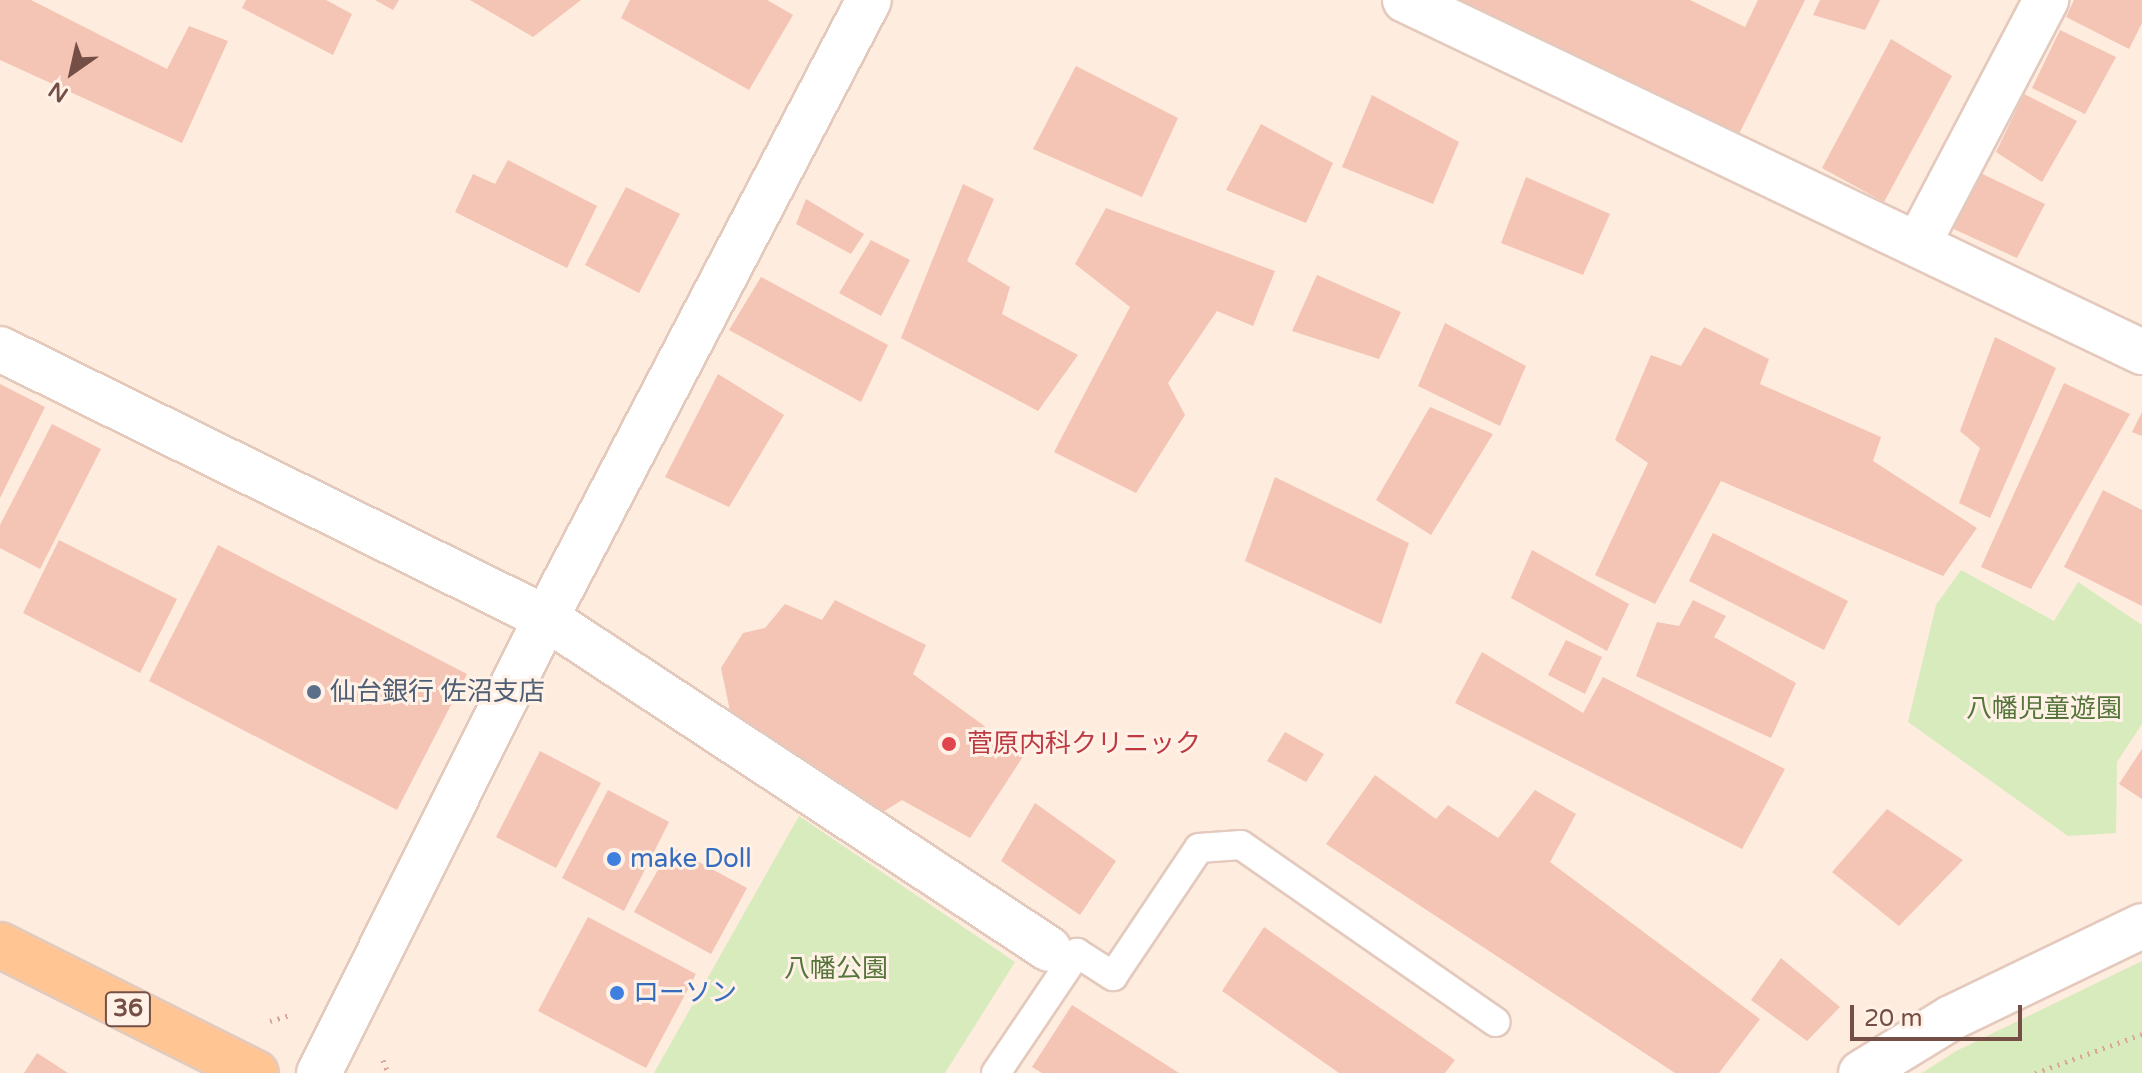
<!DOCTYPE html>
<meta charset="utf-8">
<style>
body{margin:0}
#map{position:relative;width:2142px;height:1073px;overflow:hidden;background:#feecde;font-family:"Varela Round","Noto Sans JP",sans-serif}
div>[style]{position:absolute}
.green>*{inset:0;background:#d7ebbd}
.building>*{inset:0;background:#f4c4b5}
.path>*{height:5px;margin-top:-2.5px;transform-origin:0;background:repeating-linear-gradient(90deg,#d9a798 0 2px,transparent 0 8px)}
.roads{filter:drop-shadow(2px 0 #e4c9bd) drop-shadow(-2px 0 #e4c9bd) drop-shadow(0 2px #e4c9bd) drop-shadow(0 -2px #e4c9bd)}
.service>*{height:28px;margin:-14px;padding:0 14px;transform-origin:14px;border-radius:14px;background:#fff}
.minor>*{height:44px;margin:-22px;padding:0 22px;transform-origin:22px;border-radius:22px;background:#fff}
.primary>*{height:44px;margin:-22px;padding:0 22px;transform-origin:22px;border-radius:22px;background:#ffc694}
.dots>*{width:22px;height:22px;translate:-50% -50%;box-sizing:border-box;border:4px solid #fff1e6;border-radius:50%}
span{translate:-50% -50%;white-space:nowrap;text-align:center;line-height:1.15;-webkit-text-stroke:6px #fff1e6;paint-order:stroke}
.shield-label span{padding:2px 6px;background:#fff1e6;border:2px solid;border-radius:6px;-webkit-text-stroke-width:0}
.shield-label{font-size:24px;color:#754f45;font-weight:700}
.service-label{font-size:26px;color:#4e5e75}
.left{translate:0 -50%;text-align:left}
.park-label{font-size:26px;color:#55753b}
.health-label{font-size:26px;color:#be3a42}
.shop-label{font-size:26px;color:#366cbe}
.north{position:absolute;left:32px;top:32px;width:80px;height:80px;-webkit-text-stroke:6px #fff1e6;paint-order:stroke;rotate:214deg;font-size:22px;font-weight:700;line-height:32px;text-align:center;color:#754f45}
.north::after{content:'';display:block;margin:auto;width:28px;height:36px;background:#754f45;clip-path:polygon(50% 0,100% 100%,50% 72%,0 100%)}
.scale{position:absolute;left:1850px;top:1005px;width:172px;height:36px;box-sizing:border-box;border:4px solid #754f45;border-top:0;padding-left:10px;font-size:24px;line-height:28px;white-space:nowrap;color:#754f45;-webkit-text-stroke:6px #fff1e6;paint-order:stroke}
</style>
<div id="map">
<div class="green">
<i style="clip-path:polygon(1961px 570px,2054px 621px,2078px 582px,2142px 625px,2142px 724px,2117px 762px,2116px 833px,2068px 836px,1908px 722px,1936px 605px)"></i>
<i style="clip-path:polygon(799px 816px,1015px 962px,945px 1073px,654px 1073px)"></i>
<i style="clip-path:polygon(2142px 961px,2142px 1073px,1922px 1073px,1956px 1051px)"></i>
</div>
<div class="building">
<i style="clip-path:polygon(0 0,31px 0,167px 69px,189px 26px,228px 41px,182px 143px,0 60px)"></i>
<i style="clip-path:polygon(246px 0,326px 0,352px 14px,333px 55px,242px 8px)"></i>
<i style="clip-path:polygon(375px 0,399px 0,393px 10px)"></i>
<i style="clip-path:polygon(470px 0,581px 0,533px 37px)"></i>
<i style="clip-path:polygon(630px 0,767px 0,793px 15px,749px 90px,621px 18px)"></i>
<i style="clip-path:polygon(1458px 0,1690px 0,1745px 27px,1758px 0,1805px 0,1738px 136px,1454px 9px)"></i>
<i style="clip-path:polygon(1820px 0,1880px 0,1865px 30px,1813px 15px)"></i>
<i style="clip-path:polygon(2074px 0,2142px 0,2142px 23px,2129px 49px,2066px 17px)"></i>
<i style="clip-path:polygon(2060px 30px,2116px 57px,2085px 114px,2032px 88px)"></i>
<i style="clip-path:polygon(1891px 39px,1952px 76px,1884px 202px,1822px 168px)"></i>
<i style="clip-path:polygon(1076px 66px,1178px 118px,1142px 197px,1033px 149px)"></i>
<i style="clip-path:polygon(2024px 94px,2077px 121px,2042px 182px,1996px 152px)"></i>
<i style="clip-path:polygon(1372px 95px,1459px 142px,1433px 204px,1342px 167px)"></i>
<i style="clip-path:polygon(1261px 124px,1333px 163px,1306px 223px,1226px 190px)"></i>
<i style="clip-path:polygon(508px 160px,597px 206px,567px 268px,455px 212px,473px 174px,495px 184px)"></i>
<i style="clip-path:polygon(1970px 168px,2045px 204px,2017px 258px,1945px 225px)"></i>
<i style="clip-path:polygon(1526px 177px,1610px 214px,1583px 275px,1501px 243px)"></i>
<i style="clip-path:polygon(963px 184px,994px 199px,967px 261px,1010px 287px,1002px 314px,1078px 355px,1038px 411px,901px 338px)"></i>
<i style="clip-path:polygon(626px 187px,680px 214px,639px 293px,585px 265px)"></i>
<i style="clip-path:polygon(806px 199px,864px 234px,851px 254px,796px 224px)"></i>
<i style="clip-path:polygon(1106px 208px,1275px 271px,1253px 326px,1217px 311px,1168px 383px,1185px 415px,1136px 493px,1054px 452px,1130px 307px,1075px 264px)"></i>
<i style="clip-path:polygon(871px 240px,910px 260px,881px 316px,839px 293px)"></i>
<i style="clip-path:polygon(1317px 275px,1401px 312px,1379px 359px,1292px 331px)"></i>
<i style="clip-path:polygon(761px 277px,888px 345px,861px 402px,729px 330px)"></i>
<i style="clip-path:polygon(1445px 323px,1526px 366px,1500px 426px,1418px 386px)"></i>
<i style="clip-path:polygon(1704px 327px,1769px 359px,1760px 384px,1881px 437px,1873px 461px,1977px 528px,1943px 576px,1721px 481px,1655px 604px,1595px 575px,1648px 463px,1615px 440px,1651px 355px,1681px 366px)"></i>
<i style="clip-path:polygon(1995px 337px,2056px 368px,1990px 518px,1959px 503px,1980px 448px,1960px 431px)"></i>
<i style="clip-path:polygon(718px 374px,784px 415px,729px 507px,665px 477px)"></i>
<i style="clip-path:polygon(2064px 383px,2130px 414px,2031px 589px,1981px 567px)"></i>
<i style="clip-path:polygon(0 384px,45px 407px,0 498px)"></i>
<i style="clip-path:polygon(1430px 407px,1493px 434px,1431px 535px,1376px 500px)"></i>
<i style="clip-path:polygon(2142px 412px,2142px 436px,2132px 432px)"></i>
<i style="clip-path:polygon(52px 424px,101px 449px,40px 569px,0 548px,0 525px)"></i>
<i style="clip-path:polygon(1275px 477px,1409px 543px,1381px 624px,1245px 561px)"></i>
<i style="clip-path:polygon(2103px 490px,2142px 510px,2142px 606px,2064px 567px)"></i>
<i style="clip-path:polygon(1713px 533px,1848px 601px,1824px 650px,1689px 581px)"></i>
<i style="clip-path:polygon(59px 540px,177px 599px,140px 673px,23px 613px)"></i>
<i style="clip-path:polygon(218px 545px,467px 674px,397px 810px,149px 681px)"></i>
<i style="clip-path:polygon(1532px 550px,1629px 604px,1607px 651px,1511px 598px)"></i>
<i style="clip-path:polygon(835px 600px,926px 645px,913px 674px,1024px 755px,970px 838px,902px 800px,875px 817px,733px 725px,721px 668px,743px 633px,765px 628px,785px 604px,822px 620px)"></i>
<i style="clip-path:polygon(1693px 600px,1726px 616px,1714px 637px,1796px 683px,1771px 738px,1636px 676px,1657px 622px,1679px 626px)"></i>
<i style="clip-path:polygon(1566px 640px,1602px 657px,1585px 694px,1548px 675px)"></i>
<i style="clip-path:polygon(1482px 652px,1583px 713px,1603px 677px,1785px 769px,1742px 849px,1455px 703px)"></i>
<i style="clip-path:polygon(1285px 732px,1324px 754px,1306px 782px,1267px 761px)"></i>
<i style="clip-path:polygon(2142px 749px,2142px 799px,2119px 784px)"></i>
<i style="clip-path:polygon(540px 751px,601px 783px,556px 868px,496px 837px)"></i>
<i style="clip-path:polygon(1375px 775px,1436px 819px,1448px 805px,1498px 838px,1535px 790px,1576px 814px,1550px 862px,1760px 1019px,1719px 1073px,1675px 1073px,1326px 844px)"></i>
<i style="clip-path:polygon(608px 790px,669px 822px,624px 911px,562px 878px)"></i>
<i style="clip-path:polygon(1035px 803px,1116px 861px,1080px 915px,1001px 861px)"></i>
<i style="clip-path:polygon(1887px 809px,1963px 860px,1899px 926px,1832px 872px)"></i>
<i style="clip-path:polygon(671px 847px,747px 888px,711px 954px,634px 912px)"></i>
<i style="clip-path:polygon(588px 917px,696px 974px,646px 1068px,538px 1011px)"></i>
<i style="clip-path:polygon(1264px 927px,1455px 1060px,1445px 1073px,1339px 1073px,1222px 991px)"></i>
<i style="clip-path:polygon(1781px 958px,1840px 1007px,1807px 1041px,1751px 1000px)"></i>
<i style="clip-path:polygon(1072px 1005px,1179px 1073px,1042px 1073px,1032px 1067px)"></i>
<i style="clip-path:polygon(37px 1053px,68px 1073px,24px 1073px)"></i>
</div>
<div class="path">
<i style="left:270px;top:1021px;width:21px;rotate:-17deg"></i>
<i style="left:383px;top:1060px;width:14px;rotate:69deg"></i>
<i style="left:2035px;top:1073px;width:114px;rotate:-20deg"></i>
</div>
<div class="roads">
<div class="service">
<i style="left:996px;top:1073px;width:145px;rotate:-56deg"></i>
<i style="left:1077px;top:953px;width:43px;rotate:32.6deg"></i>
<i style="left:1113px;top:976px;width:154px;rotate:-56.1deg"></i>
<i style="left:1199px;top:848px;width:42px;rotate:-4.1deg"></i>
<i style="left:1241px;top:845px;width:310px;rotate:34.8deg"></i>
</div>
<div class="minor">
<i style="left:1405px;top:0;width:817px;rotate:25.53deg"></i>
<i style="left:1918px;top:244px;width:276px;rotate:-62.3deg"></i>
<i style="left:0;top:349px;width:609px;rotate:26.23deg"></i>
<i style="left:546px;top:618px;width:602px;rotate:33.35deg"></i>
<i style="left:319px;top:1073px;width:508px;rotate:-63.49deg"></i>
<i style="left:546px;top:618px;width:697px;rotate:-62.41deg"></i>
<i style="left:1861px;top:1073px;width:105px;rotate:-31.4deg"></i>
<i style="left:1951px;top:1018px;width:212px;rotate:-25.7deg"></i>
</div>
<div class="primary">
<i style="left:0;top:945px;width:286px;rotate:26.6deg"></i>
</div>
</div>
<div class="dots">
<i style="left:314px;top:692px;background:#5c6f8a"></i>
<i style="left:949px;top:744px;background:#e0444e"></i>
<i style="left:614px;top:859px;background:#3f7fe0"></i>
<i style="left:617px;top:993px;background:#3f7fe0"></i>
</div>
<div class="shield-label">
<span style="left:128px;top:1009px">36</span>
</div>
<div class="service-label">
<span class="left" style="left:330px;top:692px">仙台銀行 佐沼支店</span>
</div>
<div class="park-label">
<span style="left:2044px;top:709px">八幡児童遊園</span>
<span style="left:836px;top:969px">八幡公園</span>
</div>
<div class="health-label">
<span class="left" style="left:967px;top:744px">菅原内科クリニック</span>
</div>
<div class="shop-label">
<span class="left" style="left:630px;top:859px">make Doll</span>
<span class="left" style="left:633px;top:993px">ローソン</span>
</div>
<div class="north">N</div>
<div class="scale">20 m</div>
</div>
